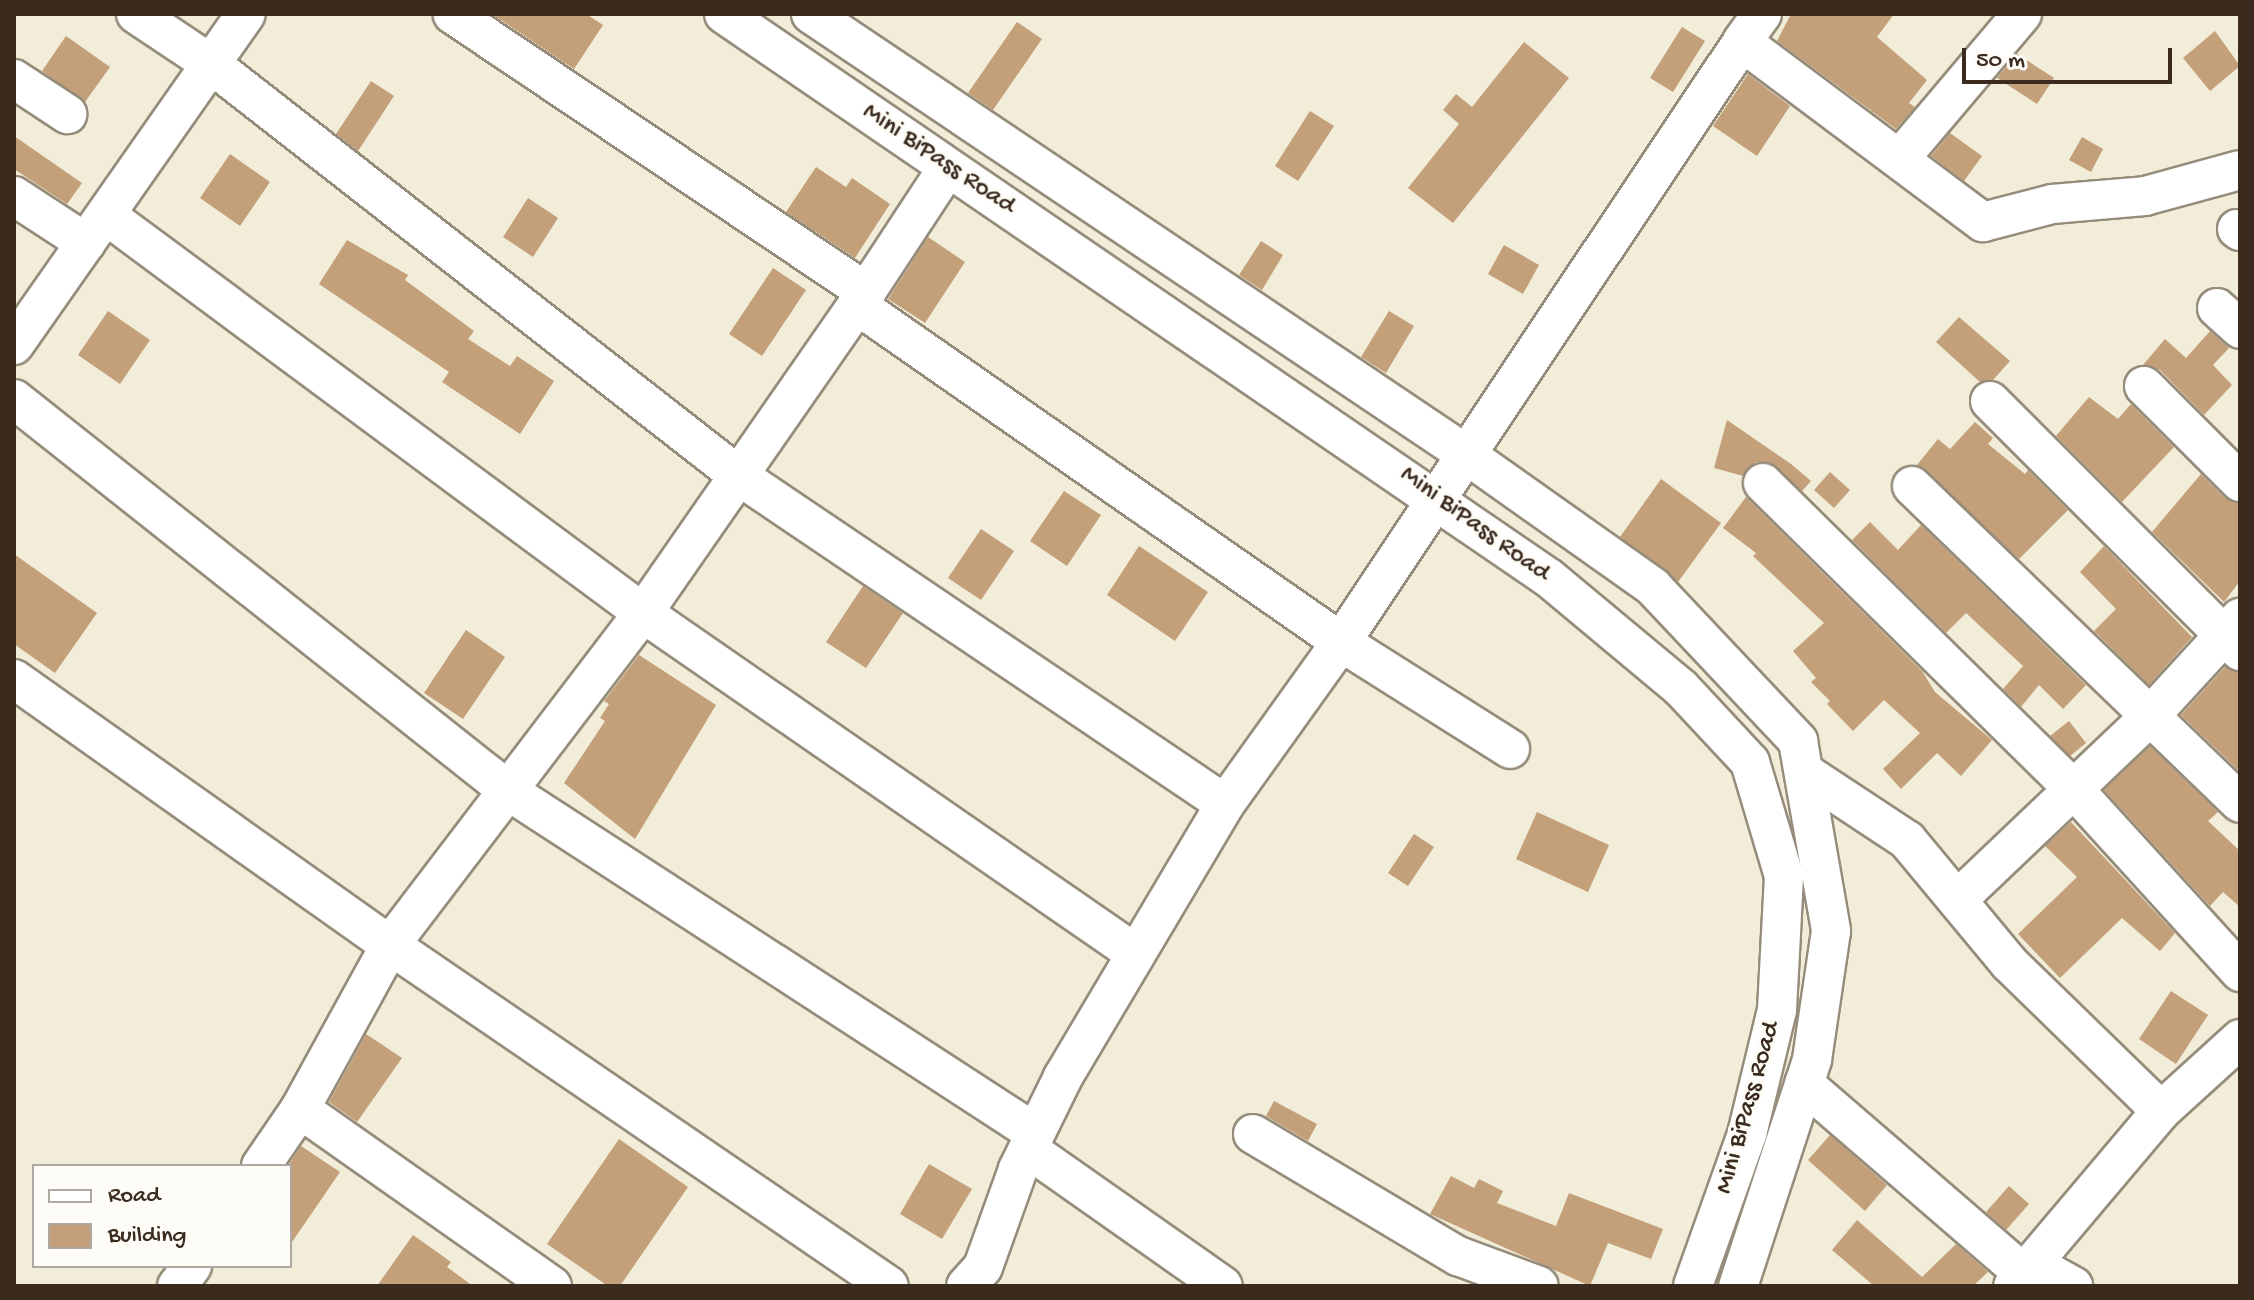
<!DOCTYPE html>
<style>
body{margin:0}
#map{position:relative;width:2254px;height:1300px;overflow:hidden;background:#f1edd8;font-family:"Gochi Hand",sans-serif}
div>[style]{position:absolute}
.building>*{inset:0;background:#c39f7a}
.roads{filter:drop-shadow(2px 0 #968c7b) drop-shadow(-2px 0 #968c7b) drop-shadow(0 2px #968c7b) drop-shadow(0 -2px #968c7b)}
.minor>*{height:38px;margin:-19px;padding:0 19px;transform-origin:19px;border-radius:19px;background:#fff}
span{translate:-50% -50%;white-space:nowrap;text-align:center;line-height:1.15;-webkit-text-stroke:6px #fdfcf7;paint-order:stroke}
.street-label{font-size:26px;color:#3b2a1e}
.frame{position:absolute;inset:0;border:16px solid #3b2a1e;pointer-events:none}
.legend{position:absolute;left:32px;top:1164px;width:260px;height:104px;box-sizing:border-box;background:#fdfcf7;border:2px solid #afa8a0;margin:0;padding:10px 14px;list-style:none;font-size:24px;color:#3b2a1e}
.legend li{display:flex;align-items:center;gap:16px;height:40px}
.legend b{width:40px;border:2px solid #afa8a0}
.scale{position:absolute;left:1962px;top:48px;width:210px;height:36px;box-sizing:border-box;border:4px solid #3b2a1e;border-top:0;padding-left:10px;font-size:24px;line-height:28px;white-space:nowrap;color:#3b2a1e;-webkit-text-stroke:6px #fdfcf7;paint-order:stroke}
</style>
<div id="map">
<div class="building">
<i style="clip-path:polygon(492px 14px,586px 14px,603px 25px,574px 69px)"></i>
<i style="clip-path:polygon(1791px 14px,1894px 14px,1877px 37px,1927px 80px,1909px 103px,1915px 107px,1896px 129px,1777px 41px)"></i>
<i style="clip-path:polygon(1017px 22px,1042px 39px,993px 110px,968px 93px)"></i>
<i style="clip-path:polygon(1682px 27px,1705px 41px,1673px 92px,1650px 78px)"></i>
<i style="clip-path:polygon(2215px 31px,2240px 66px,2210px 91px,2183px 58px)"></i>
<i style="clip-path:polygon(66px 36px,110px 67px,85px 102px,42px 71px)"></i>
<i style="clip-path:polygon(1524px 42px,1569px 78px,1453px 223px,1408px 188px,1459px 124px,1443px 110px,1456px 94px,1472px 107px)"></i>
<i style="clip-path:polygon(2017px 54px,2054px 78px,2037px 104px,1997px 78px)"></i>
<i style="clip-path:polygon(1748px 74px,1790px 106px,1757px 156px,1713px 126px)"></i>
<i style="clip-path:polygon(371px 81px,394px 96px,358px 151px,336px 134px)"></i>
<i style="clip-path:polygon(1310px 111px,1334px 126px,1298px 181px,1275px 166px)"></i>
<i style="clip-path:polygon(1950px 133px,1982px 156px,1964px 181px,1931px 156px)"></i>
<i style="clip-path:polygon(14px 136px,82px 183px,67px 204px,14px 169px)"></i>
<i style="clip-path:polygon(2082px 137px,2103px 149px,2091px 172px,2069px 160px)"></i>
<i style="clip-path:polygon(230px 154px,270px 182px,240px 226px,200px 198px)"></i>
<i style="clip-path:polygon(816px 167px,846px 187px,852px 178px,890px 204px,855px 258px,786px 212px)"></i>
<i style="clip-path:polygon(528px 198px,558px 218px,533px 257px,503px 237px)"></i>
<i style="clip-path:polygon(928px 237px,965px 262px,925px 323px,888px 299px)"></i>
<i style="clip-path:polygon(347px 240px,408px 275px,405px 280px,474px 331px,468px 339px,510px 366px,517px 356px,554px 381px,520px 434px,442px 382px,449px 372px,319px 284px)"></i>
<i style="clip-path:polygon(1261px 241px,1283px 255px,1262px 290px,1239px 275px)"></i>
<i style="clip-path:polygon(1504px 245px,1539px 265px,1523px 294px,1488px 274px)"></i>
<i style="clip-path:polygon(773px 268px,806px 290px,762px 356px,729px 334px)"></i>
<i style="clip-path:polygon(108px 311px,150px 340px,120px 384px,78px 355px)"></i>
<i style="clip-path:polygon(1389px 311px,1414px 326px,1386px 373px,1361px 357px)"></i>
<i style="clip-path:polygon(1959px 317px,2010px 361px,1993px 380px,1980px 382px,1936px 342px)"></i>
<i style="clip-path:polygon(2210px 331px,2229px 348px,2213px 365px,2232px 385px,2204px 415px,2160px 370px,2143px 365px,2165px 339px,2186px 358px)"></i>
<i style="clip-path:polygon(2089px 397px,2118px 419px,2131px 404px,2174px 447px,2122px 502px,2056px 436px)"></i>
<i style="clip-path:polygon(1727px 420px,1791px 464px,1811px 481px,1802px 491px,1768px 462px,1756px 462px,1743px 476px,1714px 468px)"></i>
<i style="clip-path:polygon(1975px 422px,1993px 438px,1988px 444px,2025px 474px,2028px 470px,2068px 510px,2019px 559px,1917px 465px,1938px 439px,1950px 449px)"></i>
<i style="clip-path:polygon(1830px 472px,1850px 490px,1834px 508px,1814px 490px)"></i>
<i style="clip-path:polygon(2201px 474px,2225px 498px,2240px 503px,2240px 581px,2224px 602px,2152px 532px)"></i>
<i style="clip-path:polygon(1661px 479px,1721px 523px,1678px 582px,1620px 537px)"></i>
<i style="clip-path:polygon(1064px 491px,1101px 515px,1067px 566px,1030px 541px)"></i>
<i style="clip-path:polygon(1746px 497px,1922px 671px,1935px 692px,1992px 740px,1961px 776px,1937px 753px,1901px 789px,1883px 769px,1920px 733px,1884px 700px,1853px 731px,1827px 704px,1830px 701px,1811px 682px,1816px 678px,1793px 651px,1824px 623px,1753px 556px,1756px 553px,1723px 528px)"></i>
<i style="clip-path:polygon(1870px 522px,1898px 550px,1921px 525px,2086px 685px,2063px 709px,2039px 685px,2021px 707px,2003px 689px,2023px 666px,1966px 613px,1946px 633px,1852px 540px)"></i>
<i style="clip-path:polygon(981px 529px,1014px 551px,981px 600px,948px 578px)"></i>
<i style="clip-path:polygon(1139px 546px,1208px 592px,1175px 641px,1107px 595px)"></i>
<i style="clip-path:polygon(2104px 546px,2192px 637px,2149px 685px,2094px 631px,2116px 609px,2080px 572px)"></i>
<i style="clip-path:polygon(14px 554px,97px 613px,55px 673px,14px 644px)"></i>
<i style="clip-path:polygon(863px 586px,903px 613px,866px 668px,826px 642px)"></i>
<i style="clip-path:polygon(466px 630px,505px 657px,463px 719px,424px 693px)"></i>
<i style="clip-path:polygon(639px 655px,716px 705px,635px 839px,564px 783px,605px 721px,600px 718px,609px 704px,604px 701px)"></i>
<i style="clip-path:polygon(2225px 667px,2240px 672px,2240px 772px,2181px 715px)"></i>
<i style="clip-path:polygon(2069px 721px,2086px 743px,2070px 756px,2050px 736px)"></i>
<i style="clip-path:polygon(2150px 746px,2218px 812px,2208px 821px,2240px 851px,2240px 907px,2223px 892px,2210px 906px,2104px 790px)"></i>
<i style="clip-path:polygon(1537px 812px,1609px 845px,1588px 892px,1516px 859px)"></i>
<i style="clip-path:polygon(2071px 822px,2175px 933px,2160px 951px,2122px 918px,2060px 978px,2018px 934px,2077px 877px,2045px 846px)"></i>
<i style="clip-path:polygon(1414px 834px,1434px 847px,1408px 886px,1388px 873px)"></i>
<i style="clip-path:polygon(2171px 991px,2208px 1015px,2176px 1064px,2139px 1039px)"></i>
<i style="clip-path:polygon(366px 1034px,402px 1058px,357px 1122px,329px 1102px)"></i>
<i style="clip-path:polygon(1274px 1101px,1317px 1124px,1308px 1141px,1266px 1116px)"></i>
<i style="clip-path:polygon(1830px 1135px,1887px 1185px,1865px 1211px,1808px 1160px)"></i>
<i style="clip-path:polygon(619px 1139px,688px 1187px,620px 1286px,608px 1286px,547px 1244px)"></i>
<i style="clip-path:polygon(301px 1146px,340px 1172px,290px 1245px,290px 1163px)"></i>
<i style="clip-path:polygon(929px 1164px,972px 1189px,942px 1239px,900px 1214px)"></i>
<i style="clip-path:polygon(1451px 1176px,1474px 1188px,1479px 1179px,1503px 1191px,1497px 1203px,1556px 1226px,1569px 1193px,1663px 1229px,1651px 1259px,1608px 1243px,1590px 1286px,1430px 1214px)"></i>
<i style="clip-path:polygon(2009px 1186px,2029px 1204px,2006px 1230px,1986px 1212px)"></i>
<i style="clip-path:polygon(1857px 1220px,1922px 1277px,1956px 1244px,1988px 1272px,1973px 1286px,1874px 1286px,1832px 1250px)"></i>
<i style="clip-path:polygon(413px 1235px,451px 1262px,447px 1267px,473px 1286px,377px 1286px)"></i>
</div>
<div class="roads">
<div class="minor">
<i style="left:136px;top:14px;width:90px;rotate:33.7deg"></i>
<i style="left:211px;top:64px;width:670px;rotate:37.97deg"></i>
<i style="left:739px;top:476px;width:586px;rotate:34.02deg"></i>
<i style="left:724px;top:14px;width:999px;rotate:34.36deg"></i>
<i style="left:1549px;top:578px;width:172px;rotate:39.8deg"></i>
<i style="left:1681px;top:688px;width:101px;rotate:47deg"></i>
<i style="left:1750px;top:762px;width:119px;rotate:73.4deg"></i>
<i style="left:1784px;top:876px;width:134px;rotate:93deg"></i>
<i style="left:1777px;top:1010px;width:128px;rotate:103.6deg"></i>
<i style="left:1747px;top:1134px;width:161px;rotate:109.6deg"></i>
<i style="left:811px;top:14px;width:787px;rotate:33.91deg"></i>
<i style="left:1464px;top:453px;width:232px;rotate:35.3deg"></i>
<i style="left:1653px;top:587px;width:212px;rotate:46.7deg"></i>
<i style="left:1798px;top:741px;width:193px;rotate:80.1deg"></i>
<i style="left:1831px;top:931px;width:130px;rotate:98.4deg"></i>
<i style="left:1812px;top:1060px;width:238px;rotate:108.1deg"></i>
<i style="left:1762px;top:14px;width:34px;rotate:126deg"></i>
<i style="left:1742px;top:42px;width:301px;rotate:36.8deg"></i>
<i style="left:1983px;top:222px;width:71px;rotate:-14.6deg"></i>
<i style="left:2052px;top:204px;width:93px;rotate:-4.9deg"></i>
<i style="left:2145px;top:196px;width:98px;rotate:-15.3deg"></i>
<i style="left:14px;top:79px;width:64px;rotate:33.4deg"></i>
<i style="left:1902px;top:156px;width:186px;rotate:-49.8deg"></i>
<i style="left:14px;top:196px;width:86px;rotate:33.1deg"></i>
<i style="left:106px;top:215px;width:668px;rotate:36.54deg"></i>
<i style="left:643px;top:613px;width:599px;rotate:34.67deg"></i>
<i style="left:2237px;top:229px;width:4px;rotate:34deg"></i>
<i style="left:866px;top:292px;width:149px;rotate:-56.7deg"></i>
<i style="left:857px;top:305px;width:590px;rotate:34.85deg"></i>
<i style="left:1341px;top:642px;width:200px;rotate:32.3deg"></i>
<i style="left:2217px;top:308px;width:31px;rotate:42deg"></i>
<i style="left:14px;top:345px;width:404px;rotate:-55deg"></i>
<i style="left:2144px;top:386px;width:136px;rotate:45deg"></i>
<i style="left:14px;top:399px;width:633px;rotate:38.39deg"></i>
<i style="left:510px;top:792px;width:626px;rotate:33deg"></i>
<i style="left:1990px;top:401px;width:354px;rotate:45deg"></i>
<i style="left:1763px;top:483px;width:445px;rotate:44.6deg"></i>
<i style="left:2080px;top:796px;width:238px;rotate:47.7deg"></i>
<i style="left:1912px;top:486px;width:456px;rotate:44deg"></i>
<i style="left:14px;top:679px;width:461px;rotate:35.3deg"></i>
<i style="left:390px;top:945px;width:604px;rotate:34.35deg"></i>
<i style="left:1807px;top:774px;width:120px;rotate:33.4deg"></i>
<i style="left:1907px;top:840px;width:160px;rotate:50.3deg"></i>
<i style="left:2009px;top:963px;width:212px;rotate:44.2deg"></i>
<i style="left:2161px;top:1111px;width:229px;rotate:130.2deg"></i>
<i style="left:1957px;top:900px;width:268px;rotate:-43.6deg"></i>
<i style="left:2151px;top:715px;width:132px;rotate:-47.5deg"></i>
<i style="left:1804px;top:1084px;width:291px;rotate:40.8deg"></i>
<i style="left:300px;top:1109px;width:308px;rotate:35.1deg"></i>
<i style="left:2161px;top:1111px;width:107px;rotate:-42.3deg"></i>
<i style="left:1253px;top:1134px;width:239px;rotate:30.8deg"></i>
<i style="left:1458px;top:1256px;width:86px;rotate:20.3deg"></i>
<i style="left:1028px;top:1149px;width:238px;rotate:35.1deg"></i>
<i style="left:261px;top:1166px;width:69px;rotate:-55.6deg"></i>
<i style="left:300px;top:1109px;width:187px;rotate:-61.2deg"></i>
<i style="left:390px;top:945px;width:417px;rotate:-52.7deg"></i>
<i style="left:643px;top:613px;width:391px;rotate:-55.2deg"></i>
<i style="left:866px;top:292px;width:498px;rotate:-146.1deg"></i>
<i style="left:2033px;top:1264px;width:46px;rotate:28.8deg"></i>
<i style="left:177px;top:1286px;width:25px;rotate:-53deg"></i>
<i style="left:966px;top:1286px;width:25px;rotate:-48deg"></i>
<i style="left:983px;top:1267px;width:104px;rotate:-70.3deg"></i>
<i style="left:1018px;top:1169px;width:102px;rotate:-63.9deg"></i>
<i style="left:1063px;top:1077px;width:317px;rotate:-59.3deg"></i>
<i style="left:1225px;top:804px;width:199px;rotate:-54.4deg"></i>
<i style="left:1341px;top:642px;width:722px;rotate:-56.24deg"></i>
</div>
</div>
<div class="street-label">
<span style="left:938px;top:160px;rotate:34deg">Mini BiPass Road</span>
<span style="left:1474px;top:525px;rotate:36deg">Mini BiPass Road</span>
<span style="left:1749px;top:1108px;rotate:-74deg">Mini BiPass Road</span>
</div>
<div class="frame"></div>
<ul class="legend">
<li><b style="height:10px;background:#fff"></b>Road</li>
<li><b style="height:22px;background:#c39f7a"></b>Building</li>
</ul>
<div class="scale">50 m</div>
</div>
